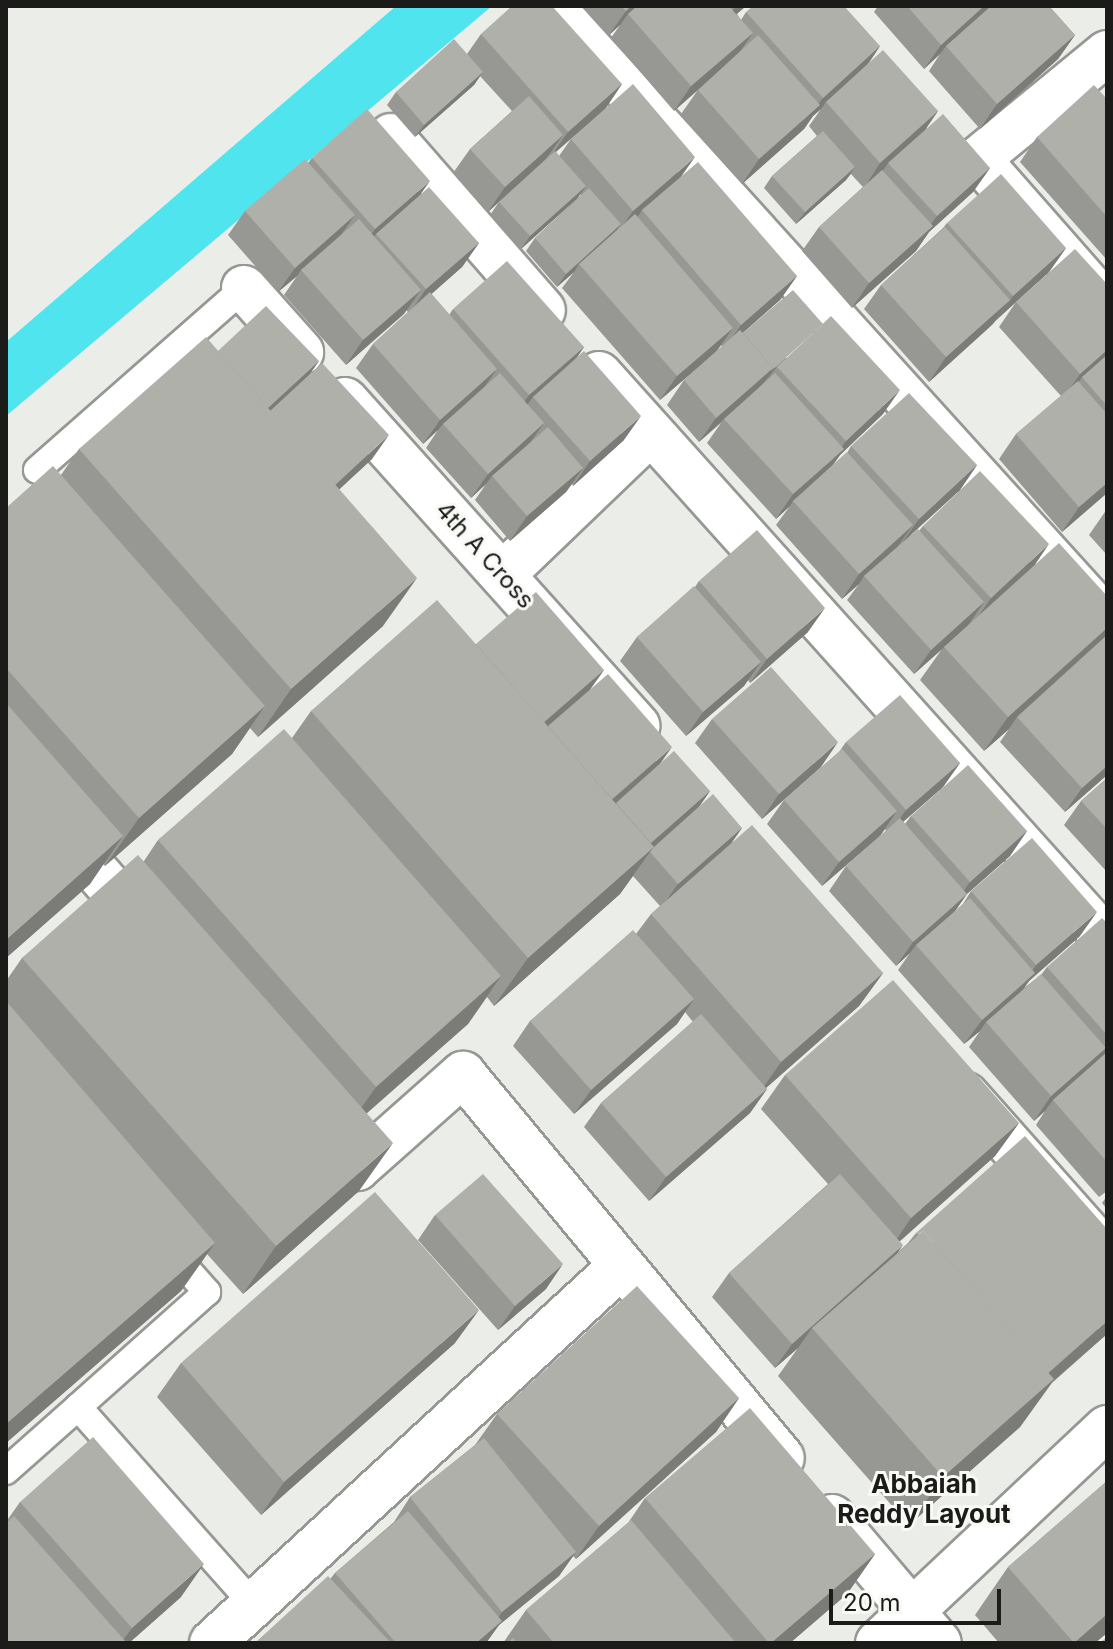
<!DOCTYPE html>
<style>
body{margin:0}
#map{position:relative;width:1113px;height:1649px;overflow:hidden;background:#ebede9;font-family:Inter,sans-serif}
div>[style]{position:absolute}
.water>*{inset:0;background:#50e5ee}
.roads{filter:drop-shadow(2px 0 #969894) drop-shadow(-2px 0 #969894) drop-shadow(0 2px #969894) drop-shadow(0 -2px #969894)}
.lane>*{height:26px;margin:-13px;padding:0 13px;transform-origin:13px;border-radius:13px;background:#fff}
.street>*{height:44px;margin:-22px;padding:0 22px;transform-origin:22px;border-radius:22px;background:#fff}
.wall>*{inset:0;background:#979793}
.shaded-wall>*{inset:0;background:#7b7b78}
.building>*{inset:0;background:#b0b0ab}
span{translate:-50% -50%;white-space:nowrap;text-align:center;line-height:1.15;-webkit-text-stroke:6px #f8faf6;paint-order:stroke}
.street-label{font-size:24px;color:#1b1b1a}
.neighbourhood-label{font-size:26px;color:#1b1b1a;font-weight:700}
.frame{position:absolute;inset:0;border:8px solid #1b1b1a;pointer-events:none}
.scale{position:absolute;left:829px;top:1589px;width:172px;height:36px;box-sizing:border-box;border:4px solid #1b1b1a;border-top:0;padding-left:10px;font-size:24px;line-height:28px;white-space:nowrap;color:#1b1b1a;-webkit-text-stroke:6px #f8faf6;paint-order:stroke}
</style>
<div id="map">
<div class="water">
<i style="clip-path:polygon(396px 6px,492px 6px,6px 416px,6px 342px)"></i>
</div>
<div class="roads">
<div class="lane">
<i style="left:37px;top:470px;width:276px;rotate:-41.3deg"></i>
<i style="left:168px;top:1248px;width:59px;rotate:48.4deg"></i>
<i style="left:207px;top:1292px;width:173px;rotate:138.3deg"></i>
<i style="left:78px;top:1407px;width:265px;rotate:48.4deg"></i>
<i style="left:6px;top:1471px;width:96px;rotate:-41.6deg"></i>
</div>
<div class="street">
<i style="left:551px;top:6px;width:828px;rotate:47.84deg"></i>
<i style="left:1107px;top:53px;width:167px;rotate:140.6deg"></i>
<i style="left:978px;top:159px;width:196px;rotate:48.7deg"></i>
<i style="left:391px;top:136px;width:231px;rotate:48.9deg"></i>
<i style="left:244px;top:288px;width:86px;rotate:48.3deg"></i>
<i style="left:599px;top:374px;width:761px;rotate:48.09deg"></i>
<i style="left:345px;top:400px;width:438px;rotate:48.1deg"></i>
<i style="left:503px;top:574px;width:204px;rotate:-43.8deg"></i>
<i style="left:6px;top:769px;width:213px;rotate:48.6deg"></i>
<i style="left:966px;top:1095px;width:213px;rotate:48.4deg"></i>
<i style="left:345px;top:1155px;width:18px;rotate:47deg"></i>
<i style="left:357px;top:1168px;width:142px;rotate:-41.6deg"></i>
<i style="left:463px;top:1074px;width:499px;rotate:50.3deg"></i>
<i style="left:832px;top:1517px;width:165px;rotate:49.7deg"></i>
<i style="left:212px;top:1643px;width:556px;rotate:-42.67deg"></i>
<i style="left:878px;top:1643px;width:314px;rotate:-43.2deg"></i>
</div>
</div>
<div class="wall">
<i style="clip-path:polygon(583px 6px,746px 6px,737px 14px,741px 20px,746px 12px,880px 46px,868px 64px,938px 111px,926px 128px,990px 168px,973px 192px,929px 232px,916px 251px,852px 308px,802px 251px,819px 227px,863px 187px,851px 174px,846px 180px,796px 224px,764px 188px,772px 176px,817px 136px,809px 126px,821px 109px,813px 116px,804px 129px,742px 184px,681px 114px,700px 87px,674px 111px,611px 38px,620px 25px,609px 35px)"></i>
<i style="clip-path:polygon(878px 6px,1049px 6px,1075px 35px,1058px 59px,980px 129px,929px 71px,940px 54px,924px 69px,874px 12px)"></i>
<i style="clip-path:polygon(evenodd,481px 34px,622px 84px,606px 108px,681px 176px,797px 276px,780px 300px,743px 333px,883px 414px,840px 455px,832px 466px,847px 453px,851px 446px,977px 465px,960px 490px,909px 536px,919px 531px,923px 526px,1035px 564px,1107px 596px,1107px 775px,1065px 812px,1000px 742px,1009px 729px,984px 751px,920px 680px,942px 649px,914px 674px,847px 600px,859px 584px,842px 599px,776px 525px,790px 506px,776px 519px,707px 443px,721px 423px,699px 442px,667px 405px,684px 380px,722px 347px,721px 345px,716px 352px,660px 400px,562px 288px,574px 272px,557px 287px,526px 251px,535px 238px,581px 195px,580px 194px,521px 249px,490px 215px,499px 202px,533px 170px,488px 212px,453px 173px,470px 149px,512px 111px,480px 76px,474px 85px,415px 137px,387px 105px,396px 92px,467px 54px,481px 34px,582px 129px,571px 139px,559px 156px,556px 152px,582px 129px)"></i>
<i style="clip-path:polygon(1107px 99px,1107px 260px,1020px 162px,1037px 137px)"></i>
<i style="clip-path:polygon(312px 158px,421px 193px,479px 243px,462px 267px,431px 294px,449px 315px,453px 309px,584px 347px,576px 359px,624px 440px,573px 486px,572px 484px,566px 492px,510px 541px,475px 500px,486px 484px,471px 498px,426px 448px,438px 430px,423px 444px,356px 368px,373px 344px,408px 312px,406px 310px,346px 365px,284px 295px,297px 276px,278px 292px,228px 235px,245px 211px,308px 163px)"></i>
<i style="clip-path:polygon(947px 223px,1066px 248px,1049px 272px,929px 382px,864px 309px,881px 285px,943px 228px)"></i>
<i style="clip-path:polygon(1107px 284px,1107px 493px,1062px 532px,999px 459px,1016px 434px,1061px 396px,999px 327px,1016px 302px)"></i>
<i style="clip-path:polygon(218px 351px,319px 361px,309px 375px,372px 459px,339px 489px,383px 626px,258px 737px,250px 728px,232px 754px,105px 866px,103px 864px,90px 884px,6px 958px,6px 508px,61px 475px,79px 449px)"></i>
<i style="clip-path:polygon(1107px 509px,1107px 555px,1089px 535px)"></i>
<i style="clip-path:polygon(699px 581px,808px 632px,750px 683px,748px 680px,744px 686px,686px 736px,620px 661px,637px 637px,695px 587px)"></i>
<i style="clip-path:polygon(476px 644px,604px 670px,590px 689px,659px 764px,710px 791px,699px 807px,742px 828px,732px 842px,883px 973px,859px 1006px,766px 1088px,767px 1089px,750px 1113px,649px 1201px,584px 1127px,601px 1103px,693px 1022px,685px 1012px,677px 1024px,574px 1114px,513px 1046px,530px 1021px,636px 934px,651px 914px,660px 906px,633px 876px,620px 894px,494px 1006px,487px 997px,468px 1024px,367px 1113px,359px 1191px,243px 1294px,207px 1254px,181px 1291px,6px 1443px,6px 981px,22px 958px,144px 861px,158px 840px,292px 738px,311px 711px)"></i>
<i style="clip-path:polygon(712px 719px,821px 767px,762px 819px,695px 743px)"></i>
<i style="clip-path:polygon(846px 742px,960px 763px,943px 787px,903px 822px,905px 824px,911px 816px,1027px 831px,1010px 856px,967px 894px,955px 911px,963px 904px,971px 891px,1080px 936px,1029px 981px,1024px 988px,1041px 975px,1047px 967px,1107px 923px,1107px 1191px,1099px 1197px,1036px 1125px,1045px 1111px,1034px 1121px,969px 1047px,980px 1031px,964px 1044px,898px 970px,910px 953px,896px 966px,829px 891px,846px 866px,886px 831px,885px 829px,880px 836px,822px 886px,767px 824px,784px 800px,839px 752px)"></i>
<i style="clip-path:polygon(1107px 778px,1107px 872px,1064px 825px,1081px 801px)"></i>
<i style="clip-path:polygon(785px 1075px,1019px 1123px,995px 1156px,899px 1241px,897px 1253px,908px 1243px,916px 1233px,1107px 1334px,1052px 1383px,1020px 1427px,909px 1525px,778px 1376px,798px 1348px,775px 1368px,712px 1297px,729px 1273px,828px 1184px,761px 1109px)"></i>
<i style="clip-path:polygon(1107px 1196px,1107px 1209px,1102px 1203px)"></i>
<i style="clip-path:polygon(435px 1215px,546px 1289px,498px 1330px,418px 1240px)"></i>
<i style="clip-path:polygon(455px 1343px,261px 1515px,157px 1397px,181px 1363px)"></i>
<i style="clip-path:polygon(739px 1398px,716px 1432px,576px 1559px,573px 1556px,559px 1576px,499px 1625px,486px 1643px,255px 1643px,331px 1578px,335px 1573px,394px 1522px,410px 1497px,475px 1445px,497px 1414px)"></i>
<i style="clip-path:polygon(1107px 1481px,1107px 1633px,1095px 1643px,999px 1643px,975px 1615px,1008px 1567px)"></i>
<i style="clip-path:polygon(645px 1498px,875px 1554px,847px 1594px,790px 1643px,503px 1643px,526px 1610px,628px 1523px)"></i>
<i style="clip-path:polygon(20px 1502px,181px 1597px,129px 1643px,6px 1643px,6px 1522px)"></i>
</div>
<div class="shaded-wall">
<i style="clip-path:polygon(631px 6px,641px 6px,628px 14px,620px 25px,609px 35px,626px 11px)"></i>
<i style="clip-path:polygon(736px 6px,746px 6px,719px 29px)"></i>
<i style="clip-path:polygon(984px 6px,994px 6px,946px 46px,940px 54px,924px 69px,941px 45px)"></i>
<i style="clip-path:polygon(753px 33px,736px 57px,674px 111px,691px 86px)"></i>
<i style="clip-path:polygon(1075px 35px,1058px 59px,980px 129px,997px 104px)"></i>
<i style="clip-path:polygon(880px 46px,864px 70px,826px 102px,821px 109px,813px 116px,804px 129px,742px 184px,759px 159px,813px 111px,823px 98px)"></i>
<i style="clip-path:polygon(483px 72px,474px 85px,415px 137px,424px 125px)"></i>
<i style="clip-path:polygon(622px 84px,605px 109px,551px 156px,568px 132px)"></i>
<i style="clip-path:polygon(938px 111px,921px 136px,888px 163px,884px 169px,864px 188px,880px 163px)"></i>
<i style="clip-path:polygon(563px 135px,546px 159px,488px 212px,505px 187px)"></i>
<i style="clip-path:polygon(695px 157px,678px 181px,642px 210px,639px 215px,616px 235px,633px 211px)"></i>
<i style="clip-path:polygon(855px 167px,846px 180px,796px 224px,805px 212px)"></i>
<i style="clip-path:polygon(990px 168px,973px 192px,929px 232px,916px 251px,852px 308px,869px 283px,924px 234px,937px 216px)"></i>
<i style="clip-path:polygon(430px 181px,413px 205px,376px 234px,370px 243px,358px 253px,375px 229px)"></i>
<i style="clip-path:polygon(586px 186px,577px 199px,521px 249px,530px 236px)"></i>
<i style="clip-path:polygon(355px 215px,338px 239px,301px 270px,297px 276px,278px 292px,295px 268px)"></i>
<i style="clip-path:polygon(621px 224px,612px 237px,579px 264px,574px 272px,557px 287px,566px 274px)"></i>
<i style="clip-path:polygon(479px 243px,462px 267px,409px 314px,426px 289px)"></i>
<i style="clip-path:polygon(1066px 248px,1049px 272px,996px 320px,1013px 296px)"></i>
<i style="clip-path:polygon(797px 276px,780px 300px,724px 349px,741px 325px)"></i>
<i style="clip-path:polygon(421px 290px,404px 314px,346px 365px,363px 340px)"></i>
<i style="clip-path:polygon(1010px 300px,993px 324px,929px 382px,946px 357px)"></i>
<i style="clip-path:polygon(733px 328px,716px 352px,660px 400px,677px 376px)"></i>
<i style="clip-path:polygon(584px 347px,567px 371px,533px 397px,525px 408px,512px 419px,529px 395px)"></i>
<i style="clip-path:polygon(1107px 350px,1107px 358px,1082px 377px,1075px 387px,1063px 398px,1080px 374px)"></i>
<i style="clip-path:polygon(319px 361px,302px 385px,266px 419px,258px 417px)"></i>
<i style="clip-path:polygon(777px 367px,756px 392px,724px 419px,699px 442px,716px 418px,773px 368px)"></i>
<i style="clip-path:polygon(497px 369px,480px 393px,443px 424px,438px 430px,423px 444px,440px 420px)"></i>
<i style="clip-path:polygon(900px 390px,883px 414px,840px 455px,827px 473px,793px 501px,790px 506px,776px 519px,793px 494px,834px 458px,846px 441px)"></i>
<i style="clip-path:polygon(641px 416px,624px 440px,573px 486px,590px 461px)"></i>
<i style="clip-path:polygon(544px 423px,527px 447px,492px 476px,486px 484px,471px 498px,488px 474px)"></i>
<i style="clip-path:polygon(389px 435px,372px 459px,314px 513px,331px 489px)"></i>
<i style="clip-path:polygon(977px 465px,960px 490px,902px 543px,919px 519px)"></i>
<i style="clip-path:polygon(583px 468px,566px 492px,510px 541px,527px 516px)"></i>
<i style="clip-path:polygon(1107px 483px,1107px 493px,1062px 532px,1079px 507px)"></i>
<i style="clip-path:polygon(913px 525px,896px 549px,864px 576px,859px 584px,842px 599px,859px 574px)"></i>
<i style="clip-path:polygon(1049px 544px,1032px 569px,974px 623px,991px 598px)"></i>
<i style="clip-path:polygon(417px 578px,383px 626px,258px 737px,291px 689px)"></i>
<i style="clip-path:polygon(984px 602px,967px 627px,914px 674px,931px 650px)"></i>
<i style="clip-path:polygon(825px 608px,808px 632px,750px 683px,767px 659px)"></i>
<i style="clip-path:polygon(1107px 628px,1107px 637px,1017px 717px,1009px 729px,984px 751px,1008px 717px)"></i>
<i style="clip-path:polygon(761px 662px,744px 686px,686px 736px,703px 712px)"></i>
<i style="clip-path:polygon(604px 670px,587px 694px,543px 733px,540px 726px)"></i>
<i style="clip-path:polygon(265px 706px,232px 754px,105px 866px,139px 818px)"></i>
<i style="clip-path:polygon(838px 742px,821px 767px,762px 819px,779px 794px)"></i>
<i style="clip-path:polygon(672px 747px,655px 771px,613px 808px,606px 805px)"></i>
<i style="clip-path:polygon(960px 763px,943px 787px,889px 834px,906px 810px)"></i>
<i style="clip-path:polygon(1107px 766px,1107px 775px,1065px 812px,1082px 788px)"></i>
<i style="clip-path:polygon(710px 791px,693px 815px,650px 852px,620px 894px,494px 1006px,528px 958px,647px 846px)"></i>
<i style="clip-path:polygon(897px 811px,880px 836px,822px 886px,839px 862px)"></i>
<i style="clip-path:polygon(742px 828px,725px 852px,661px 908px,678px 884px)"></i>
<i style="clip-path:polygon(1027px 831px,1010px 856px,953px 906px,970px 882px)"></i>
<i style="clip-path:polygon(123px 836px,90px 884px,6px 958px,7px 939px)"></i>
<i style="clip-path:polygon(967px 894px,950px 918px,916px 945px,910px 953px,896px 966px,913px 942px)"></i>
<i style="clip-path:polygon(1097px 912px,1080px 936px,1029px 981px,1018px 997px,986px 1022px,980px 1031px,964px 1044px,982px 1020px,1025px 982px,1036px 965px)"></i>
<i style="clip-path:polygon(883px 973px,859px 1006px,758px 1095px,781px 1062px)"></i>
<i style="clip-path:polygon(501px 976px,468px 1024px,342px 1135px,376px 1087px)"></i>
<i style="clip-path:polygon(694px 999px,677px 1024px,574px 1114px,591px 1090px)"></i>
<i style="clip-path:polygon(1107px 1046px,1107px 1053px,1053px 1100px,1045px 1111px,1034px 1121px,1051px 1096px)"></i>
<i style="clip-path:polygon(767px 1089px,750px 1113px,649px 1201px,666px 1177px)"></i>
<i style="clip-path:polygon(1019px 1123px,995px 1156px,888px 1252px,911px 1218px)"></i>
<i style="clip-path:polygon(393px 1143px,359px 1191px,243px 1294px,276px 1246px)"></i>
<i style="clip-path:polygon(215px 1243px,181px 1291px,6px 1443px,6px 1424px)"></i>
<i style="clip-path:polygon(903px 1245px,886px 1270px,812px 1328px,798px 1348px,775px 1368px,792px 1344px)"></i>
<i style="clip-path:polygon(563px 1264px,546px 1289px,498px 1330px,515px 1306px)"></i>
<i style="clip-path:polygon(479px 1310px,455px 1343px,261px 1515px,284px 1482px)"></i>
<i style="clip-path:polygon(1107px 1321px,1107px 1334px,1052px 1382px,1020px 1427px,909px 1525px,943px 1477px,1043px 1378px)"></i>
<i style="clip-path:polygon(739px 1398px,716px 1432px,576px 1559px,599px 1526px)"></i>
<i style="clip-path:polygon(576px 1552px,559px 1576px,499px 1625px,486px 1643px,476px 1643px,487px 1634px,502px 1612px)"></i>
<i style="clip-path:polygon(875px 1554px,847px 1594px,790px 1643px,771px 1643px)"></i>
<i style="clip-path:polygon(204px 1564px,181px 1597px,129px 1643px,121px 1643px,132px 1628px)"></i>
<i style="clip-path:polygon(1107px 1614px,1107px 1633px,1095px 1643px,1074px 1643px)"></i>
</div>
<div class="building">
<i style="clip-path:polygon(512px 6px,552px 6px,622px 84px,568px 132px,481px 34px)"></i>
<i style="clip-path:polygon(621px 6px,631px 6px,626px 11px)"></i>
<i style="clip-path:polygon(637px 6px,729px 6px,753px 33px,691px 86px,628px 14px)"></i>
<i style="clip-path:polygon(753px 6px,844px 6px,880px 46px,823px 98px,746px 12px)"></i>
<i style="clip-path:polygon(907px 6px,984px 6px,941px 45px)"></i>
<i style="clip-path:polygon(991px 6px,1049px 6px,1075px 35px,997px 104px,946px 46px)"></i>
<i style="clip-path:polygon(758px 35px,820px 105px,759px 159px,698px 90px)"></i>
<i style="clip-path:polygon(454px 39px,483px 72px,424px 125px,396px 92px)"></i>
<i style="clip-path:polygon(883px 50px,938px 111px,880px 163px,826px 102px)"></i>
<i style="clip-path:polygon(633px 84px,695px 157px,633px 211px,571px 139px)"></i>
<i style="clip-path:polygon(1094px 85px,1107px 99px,1107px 217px,1037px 137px)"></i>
<i style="clip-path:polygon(529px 96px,563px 135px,505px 187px,470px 149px)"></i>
<i style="clip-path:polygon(367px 109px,430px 181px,375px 229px,312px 158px)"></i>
<i style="clip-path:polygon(943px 114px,990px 168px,937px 216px,888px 163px)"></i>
<i style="clip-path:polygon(823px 131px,855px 167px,805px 212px,772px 176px)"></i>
<i style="clip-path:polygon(555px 151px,586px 186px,530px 236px,499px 202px)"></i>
<i style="clip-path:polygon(305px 159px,355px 215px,295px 268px,245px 211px)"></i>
<i style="clip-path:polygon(698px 162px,797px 276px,741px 325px,642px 210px)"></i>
<i style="clip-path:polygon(882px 170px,933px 226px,869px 283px,819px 227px)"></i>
<i style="clip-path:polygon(1001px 174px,1066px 248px,1013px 296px,947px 223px)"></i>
<i style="clip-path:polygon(429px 187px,479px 243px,426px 289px,376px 234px)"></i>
<i style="clip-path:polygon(589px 188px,621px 224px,566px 274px,535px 238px)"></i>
<i style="clip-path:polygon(635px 214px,733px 328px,677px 376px,579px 264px)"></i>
<i style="clip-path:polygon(359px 219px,421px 290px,363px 340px,301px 270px)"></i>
<i style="clip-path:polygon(945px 227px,1010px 300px,946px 357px,881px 285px)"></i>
<i style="clip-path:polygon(1075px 249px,1107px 284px,1107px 350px,1080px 374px,1016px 302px)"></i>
<i style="clip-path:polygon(507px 261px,584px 347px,529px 395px,453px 309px)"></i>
<i style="clip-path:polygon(793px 290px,823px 324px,771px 371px,773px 368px,743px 333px)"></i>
<i style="clip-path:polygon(430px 292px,497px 369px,440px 420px,373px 344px)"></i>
<i style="clip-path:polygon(266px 306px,319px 361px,268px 408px,218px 351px)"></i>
<i style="clip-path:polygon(831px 316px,900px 390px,846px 441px,777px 367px)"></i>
<i style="clip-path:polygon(740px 330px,773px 368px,716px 418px,684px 380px)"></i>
<i style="clip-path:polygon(206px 337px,417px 578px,291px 689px,79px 449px)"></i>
<i style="clip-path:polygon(584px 351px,641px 416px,590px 461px,533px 397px)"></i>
<i style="clip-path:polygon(1107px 355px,1107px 406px,1082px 377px)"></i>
<i style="clip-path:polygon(322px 363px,389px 435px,335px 485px,270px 411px)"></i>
<i style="clip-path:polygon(500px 373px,544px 423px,488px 474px,443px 424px)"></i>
<i style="clip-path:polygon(775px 373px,844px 449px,793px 494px,724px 419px)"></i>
<i style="clip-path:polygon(1078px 381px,1107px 414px,1107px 483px,1079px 507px,1016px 434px)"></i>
<i style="clip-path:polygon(909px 393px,977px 465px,919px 519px,851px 446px)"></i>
<i style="clip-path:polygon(548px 427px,583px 468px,527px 516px,492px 476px)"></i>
<i style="clip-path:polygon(847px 452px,913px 525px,859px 574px,793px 501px)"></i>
<i style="clip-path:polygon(53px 466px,265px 706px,139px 818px,6px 668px,6px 508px)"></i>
<i style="clip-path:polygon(980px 471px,1049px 544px,991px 598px,923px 526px)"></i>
<i style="clip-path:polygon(918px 529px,984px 602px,931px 650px,864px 576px)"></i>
<i style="clip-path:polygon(757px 530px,825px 608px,767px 659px,699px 581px)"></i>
<i style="clip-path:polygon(1059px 543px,1107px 596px,1107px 628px,1008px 717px,944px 647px)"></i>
<i style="clip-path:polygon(694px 586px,761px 662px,703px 712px,637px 637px)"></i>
<i style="clip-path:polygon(536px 592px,604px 670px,544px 722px,476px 644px)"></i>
<i style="clip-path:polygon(437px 600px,654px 847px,528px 958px,311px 711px)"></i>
<i style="clip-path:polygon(1107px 635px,1107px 766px,1082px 788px,1017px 717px)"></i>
<i style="clip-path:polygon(771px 667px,838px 742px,779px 794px,712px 719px)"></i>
<i style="clip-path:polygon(608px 674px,672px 747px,612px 799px,548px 726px)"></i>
<i style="clip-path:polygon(900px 695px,960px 763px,906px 810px,846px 742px)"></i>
<i style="clip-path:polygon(6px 703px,123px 836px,7px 939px,6px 938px)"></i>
<i style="clip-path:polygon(284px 729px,501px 976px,376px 1087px,158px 840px)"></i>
<i style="clip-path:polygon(842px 749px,897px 811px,839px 862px,784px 800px)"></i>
<i style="clip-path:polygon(674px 751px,710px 791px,651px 843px,616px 803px)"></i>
<i style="clip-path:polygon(968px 765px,1027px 831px,970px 882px,911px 816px)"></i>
<i style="clip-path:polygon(1107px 778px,1107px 829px,1081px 801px)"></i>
<i style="clip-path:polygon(713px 794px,742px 828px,678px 884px,650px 852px,654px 847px)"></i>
<i style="clip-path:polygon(900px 818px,967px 894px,913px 942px,846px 866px)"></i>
<i style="clip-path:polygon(752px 825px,883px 973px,781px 1062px,651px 914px)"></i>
<i style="clip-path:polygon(1032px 838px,1097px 912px,1036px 965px,971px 891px)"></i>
<i style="clip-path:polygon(138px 855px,393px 1143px,276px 1246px,22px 958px)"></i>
<i style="clip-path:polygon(970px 898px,1035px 973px,982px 1020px,916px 945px)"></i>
<i style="clip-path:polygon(1102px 918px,1107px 923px,1107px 1035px,1047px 967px)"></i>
<i style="clip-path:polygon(633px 930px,694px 999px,591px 1090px,530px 1021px)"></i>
<i style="clip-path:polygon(1041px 974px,1106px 1048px,1051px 1096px,986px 1022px)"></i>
<i style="clip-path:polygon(893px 980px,1019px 1123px,911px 1218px,785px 1075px)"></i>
<i style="clip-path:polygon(6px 1001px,215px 1243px,6px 1424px)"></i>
<i style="clip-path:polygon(701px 1014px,767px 1089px,666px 1177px,601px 1103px)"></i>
<i style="clip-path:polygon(1107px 1052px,1107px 1162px,1053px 1100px)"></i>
<i style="clip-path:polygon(1025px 1136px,1107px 1229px,1107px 1321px,1048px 1373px,923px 1231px,918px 1235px,916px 1233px)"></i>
<i style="clip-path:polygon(483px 1174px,563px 1264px,515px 1306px,435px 1215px)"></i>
<i style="clip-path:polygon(840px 1174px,903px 1245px,792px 1344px,729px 1273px)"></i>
<i style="clip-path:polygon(375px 1192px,479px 1310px,284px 1482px,181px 1363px)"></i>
<i style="clip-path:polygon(923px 1231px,1054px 1379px,943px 1477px,812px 1328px)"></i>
<i style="clip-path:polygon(637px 1286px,739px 1398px,599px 1526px,497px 1414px)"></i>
<i style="clip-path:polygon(750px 1408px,875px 1554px,771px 1643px,769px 1643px,645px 1498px)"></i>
<i style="clip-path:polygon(93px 1437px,204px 1564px,132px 1628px,20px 1502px)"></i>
<i style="clip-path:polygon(484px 1438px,576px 1552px,502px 1612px,410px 1497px)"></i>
<i style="clip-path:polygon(1107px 1481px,1107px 1614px,1074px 1643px,1008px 1567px)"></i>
<i style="clip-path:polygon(408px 1511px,502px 1621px,476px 1643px,396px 1643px,335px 1573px)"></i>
<i style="clip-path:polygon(14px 1516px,127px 1643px,6px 1643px,6px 1523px)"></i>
<i style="clip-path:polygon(631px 1520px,736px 1643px,554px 1643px,526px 1610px)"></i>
<i style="clip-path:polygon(328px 1576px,391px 1643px,255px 1643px)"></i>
<i style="clip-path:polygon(1107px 1637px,1107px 1643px,1100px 1643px)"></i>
<i style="clip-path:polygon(513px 1638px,517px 1643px,507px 1643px)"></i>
</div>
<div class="street-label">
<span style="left:485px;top:555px;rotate:48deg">4th A Cross</span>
</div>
<div class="neighbourhood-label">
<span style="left:924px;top:1499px">Abbaiah<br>Reddy Layout</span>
</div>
<div class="frame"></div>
<div class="scale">20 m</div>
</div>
